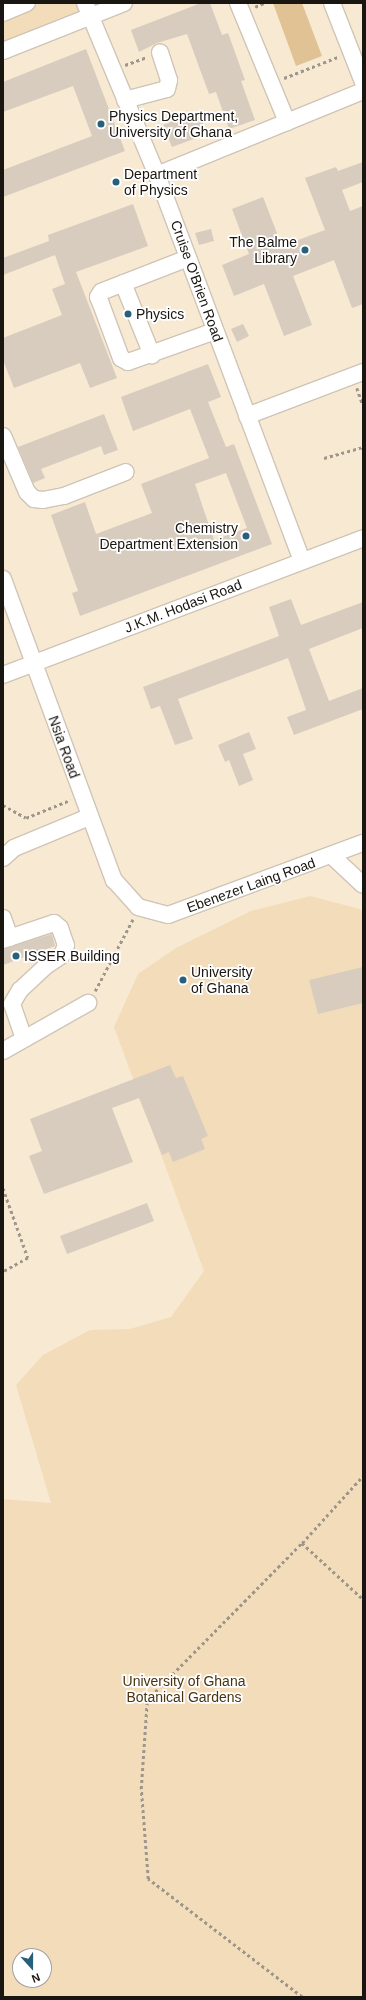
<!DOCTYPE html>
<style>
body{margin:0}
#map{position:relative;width:366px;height:2000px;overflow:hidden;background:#fef3e4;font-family:Arial,sans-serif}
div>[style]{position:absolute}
.built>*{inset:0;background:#f8e9d3}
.green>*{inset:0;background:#f3dcba}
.water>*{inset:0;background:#e0c294}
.building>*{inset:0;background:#d7ccbd}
.path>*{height:2.5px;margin-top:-1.25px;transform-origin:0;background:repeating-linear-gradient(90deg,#9e968b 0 3px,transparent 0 6px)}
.roads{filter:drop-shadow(1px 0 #cfc5b6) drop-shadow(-1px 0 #cfc5b6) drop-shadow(0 1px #cfc5b6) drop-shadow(0 -1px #cfc5b6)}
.minor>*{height:16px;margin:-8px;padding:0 8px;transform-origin:8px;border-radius:8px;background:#fff}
.dots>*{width:11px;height:11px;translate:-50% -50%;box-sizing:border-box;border:2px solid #fff;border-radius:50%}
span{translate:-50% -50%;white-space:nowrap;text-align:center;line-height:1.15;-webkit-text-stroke:3.5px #fff;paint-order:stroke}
.poi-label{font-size:14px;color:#191510}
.left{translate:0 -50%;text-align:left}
.right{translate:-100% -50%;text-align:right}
.street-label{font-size:14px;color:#191510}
.park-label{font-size:14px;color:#49340f}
.frame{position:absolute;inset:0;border:4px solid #191510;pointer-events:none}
.north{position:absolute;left:12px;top:1948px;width:40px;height:40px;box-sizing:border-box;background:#fff;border:1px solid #a3a19f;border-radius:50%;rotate:159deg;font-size:11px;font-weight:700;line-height:16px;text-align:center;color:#191510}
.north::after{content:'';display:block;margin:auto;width:14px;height:18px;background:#266179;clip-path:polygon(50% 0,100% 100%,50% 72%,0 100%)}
</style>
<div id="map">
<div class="built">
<i style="clip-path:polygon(evenodd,3px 3px,363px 3px,363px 1997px,3px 1997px,3px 3px,20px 1956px,44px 1956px,44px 1980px,20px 1980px,20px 1956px)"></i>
</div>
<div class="green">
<i style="clip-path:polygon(37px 3px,81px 3px,81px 7px,80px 11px,3px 42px,3px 17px)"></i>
<i style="clip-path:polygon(evenodd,310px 896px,360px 909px,363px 912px,363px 1997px,3px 1997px,3px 1499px,51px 1503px,16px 1385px,43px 1355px,90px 1330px,130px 1329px,171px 1317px,204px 1271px,114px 1027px,138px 974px,176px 948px,251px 911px,310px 896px,20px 1956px,44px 1956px,44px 1980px,20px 1980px,20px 1956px)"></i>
</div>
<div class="water">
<i style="clip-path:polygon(273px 3px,302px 3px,322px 56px,296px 66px)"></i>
</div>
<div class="building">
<i style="clip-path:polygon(201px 3px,210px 3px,222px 35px,228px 33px,245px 80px,241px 81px,255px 120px,229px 129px,216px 92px,209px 94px,187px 34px,157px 43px,139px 52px,131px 30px)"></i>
<i style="clip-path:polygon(86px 49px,125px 151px,3px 197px,3px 170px,92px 136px,73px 86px,3px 112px,3px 82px)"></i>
<i style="clip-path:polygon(198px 111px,207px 134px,172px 147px,163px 125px)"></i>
<i style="clip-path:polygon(363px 162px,363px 182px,342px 190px,350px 211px,363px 206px,363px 304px,352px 308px,334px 260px,293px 276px,312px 325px,284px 336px,264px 284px,234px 296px,222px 265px,249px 254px,232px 209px,263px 197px,282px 246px,325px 230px,305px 178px,336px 167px,338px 171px)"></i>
<i style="clip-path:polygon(133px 204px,148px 246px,76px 272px,117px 378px,90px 388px,80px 363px,14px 388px,3px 360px,3px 338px,62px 315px,52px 289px,65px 284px,55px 255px,3px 275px,3px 258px,49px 241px,48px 235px)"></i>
<i style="clip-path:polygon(211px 229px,214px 241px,199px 245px,195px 233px)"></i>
<i style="clip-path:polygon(243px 324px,249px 336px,237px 342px,231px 329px)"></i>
<i style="clip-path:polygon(evenodd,208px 364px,221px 397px,208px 402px,226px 447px,234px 444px,272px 544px,80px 616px,72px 593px,78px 591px,51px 515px,85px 502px,96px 534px,152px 513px,141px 484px,209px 458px,190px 409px,133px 431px,121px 397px,208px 364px,226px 473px,247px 528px,214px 540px,195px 484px,226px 473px)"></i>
<i style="clip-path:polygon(104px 414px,118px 450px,104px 455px,101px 446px,41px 469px,45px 478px,33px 483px,18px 447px)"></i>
<i style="clip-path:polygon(291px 599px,301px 625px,363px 602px,363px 628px,309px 649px,329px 701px,363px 688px,363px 709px,294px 735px,287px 717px,306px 710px,288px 658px,178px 699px,193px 739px,175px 745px,160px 706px,151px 709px,143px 687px,279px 636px,269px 607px)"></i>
<i style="clip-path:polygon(249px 732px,256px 749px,243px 754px,253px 780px,239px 786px,229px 760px,225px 762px,218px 745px)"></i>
<i style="clip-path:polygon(52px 934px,55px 946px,3px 965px,3px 949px)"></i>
<i style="clip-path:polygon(363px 967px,363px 1003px,318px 1014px,309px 980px)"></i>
<i style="clip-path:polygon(170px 1065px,176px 1078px,183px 1076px,208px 1136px,201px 1139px,205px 1149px,173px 1162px,169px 1152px,162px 1155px,139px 1098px,112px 1108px,133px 1162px,44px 1194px,29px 1156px,42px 1151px,30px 1119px)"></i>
<i style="clip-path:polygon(147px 1203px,154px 1221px,67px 1254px,60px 1236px)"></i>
</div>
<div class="path">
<i style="left:255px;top:7px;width:10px;rotate:-24deg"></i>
<i style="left:125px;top:65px;width:23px;rotate:-20deg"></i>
<i style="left:284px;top:78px;width:58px;rotate:-21.3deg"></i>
<i style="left:357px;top:388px;width:18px;rotate:71deg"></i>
<i style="left:324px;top:458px;width:41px;rotate:-15.8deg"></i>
<i style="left:3px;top:805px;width:26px;rotate:29deg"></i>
<i style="left:26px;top:818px;width:48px;rotate:-22.2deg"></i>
<i style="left:95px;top:991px;width:81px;rotate:-62.2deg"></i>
<i style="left:3px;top:1188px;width:74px;rotate:70.3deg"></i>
<i style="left:28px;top:1258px;width:29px;rotate:151deg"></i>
<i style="left:302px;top:1543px;width:83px;rotate:42.6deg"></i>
<i style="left:302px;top:1997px;width:194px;rotate:-142.5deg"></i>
<i style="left:148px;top:1879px;width:90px;rotate:-94.4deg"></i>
<i style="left:141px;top:1789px;width:89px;rotate:-86.1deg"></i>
<i style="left:147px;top:1700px;width:221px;rotate:-45.4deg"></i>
<i style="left:302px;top:1543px;width:91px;rotate:-47.7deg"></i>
</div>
<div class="roads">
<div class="minor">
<i style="left:85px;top:3px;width:186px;rotate:67.3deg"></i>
<i style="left:157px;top:175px;width:412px;rotate:69.4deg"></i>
<i style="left:238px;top:3px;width:129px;rotate:67.6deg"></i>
<i style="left:332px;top:3px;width:85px;rotate:68.6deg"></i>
<i style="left:3px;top:13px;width:26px;rotate:-23deg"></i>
<i style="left:3px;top:51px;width:130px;rotate:-21.6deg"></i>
<i style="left:125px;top:100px;width:43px;rotate:-14.7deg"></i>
<i style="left:167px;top:89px;width:9px;rotate:-77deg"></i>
<i style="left:169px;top:80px;width:29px;rotate:-108deg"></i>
<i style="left:157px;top:175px;width:222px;rotate:-22.2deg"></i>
<i style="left:188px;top:258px;width:93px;rotate:158.7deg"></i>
<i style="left:101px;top:292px;width:6px;rotate:121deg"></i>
<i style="left:98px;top:297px;width:8px;rotate:67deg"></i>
<i style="left:101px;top:304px;width:58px;rotate:69.7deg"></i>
<i style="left:121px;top:358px;width:8px;rotate:30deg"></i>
<i style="left:128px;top:362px;width:92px;rotate:-19.6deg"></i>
<i style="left:123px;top:283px;width:78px;rotate:68.1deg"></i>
<i style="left:247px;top:416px;width:124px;rotate:-20.8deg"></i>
<i style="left:3px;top:436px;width:61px;rotate:66.8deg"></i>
<i style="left:27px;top:492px;width:10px;rotate:45deg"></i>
<i style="left:34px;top:499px;width:9px;rotate:6deg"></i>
<i style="left:43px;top:500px;width:21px;rotate:-11deg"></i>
<i style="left:64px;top:496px;width:66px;rotate:-21.2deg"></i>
<i style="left:3px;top:579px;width:321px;rotate:69.8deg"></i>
<i style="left:114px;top:880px;width:36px;rotate:48deg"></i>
<i style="left:138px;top:907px;width:31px;rotate:15deg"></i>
<i style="left:168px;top:915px;width:208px;rotate:-20.3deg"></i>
<i style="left:3px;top:675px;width:385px;rotate:-20.8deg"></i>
<i style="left:332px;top:856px;width:42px;rotate:43.1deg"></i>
<i style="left:3px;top:858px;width:15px;rotate:-42deg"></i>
<i style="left:14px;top:848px;width:81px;rotate:-22.5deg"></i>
<i style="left:3px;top:918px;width:21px;rotate:71deg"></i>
<i style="left:3px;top:940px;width:54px;rotate:-18.4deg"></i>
<i style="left:54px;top:923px;width:8px;rotate:40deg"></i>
<i style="left:60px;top:928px;width:18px;rotate:71deg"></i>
<i style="left:66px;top:945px;width:11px;rotate:112deg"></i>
<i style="left:62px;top:955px;width:18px;rotate:146deg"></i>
<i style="left:47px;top:965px;width:37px;rotate:137deg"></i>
<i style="left:20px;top:990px;width:16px;rotate:120deg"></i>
<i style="left:12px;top:1004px;width:37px;rotate:71deg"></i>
<i style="left:3px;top:1051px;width:98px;rotate:-29.5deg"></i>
</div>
</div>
<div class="dots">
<i style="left:101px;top:124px;background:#266179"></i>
<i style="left:116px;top:182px;background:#266179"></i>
<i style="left:305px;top:250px;background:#266179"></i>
<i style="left:128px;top:314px;background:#266179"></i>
<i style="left:246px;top:536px;background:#266179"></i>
<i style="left:16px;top:956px;background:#266179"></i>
<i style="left:183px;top:980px;background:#266179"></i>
</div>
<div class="poi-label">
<span class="left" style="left:109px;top:124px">Physics Department,<br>University of Ghana</span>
<span class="left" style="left:124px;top:182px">Department<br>of Physics</span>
<span class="right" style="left:297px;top:250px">The Balme<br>Library</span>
<span class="left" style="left:136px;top:314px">Physics</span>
<span class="right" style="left:238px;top:536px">Chemistry<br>Department Extension</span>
<span class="left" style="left:24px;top:956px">ISSER Building</span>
<span class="left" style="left:191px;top:980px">University<br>of Ghana</span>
</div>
<div class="street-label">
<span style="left:197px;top:281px;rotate:70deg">Cruise O'Brien Road</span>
<span style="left:183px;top:606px;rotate:-21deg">J.K.M. Hodasi Road</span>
<span style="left:64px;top:747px;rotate:70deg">Nsia Road</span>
<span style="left:251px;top:885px;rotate:-20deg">Ebenezer Laing Road</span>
</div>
<div class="park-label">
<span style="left:184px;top:1689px">University of Ghana<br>Botanical Gardens</span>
</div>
<div class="frame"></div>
<div class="north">N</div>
</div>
